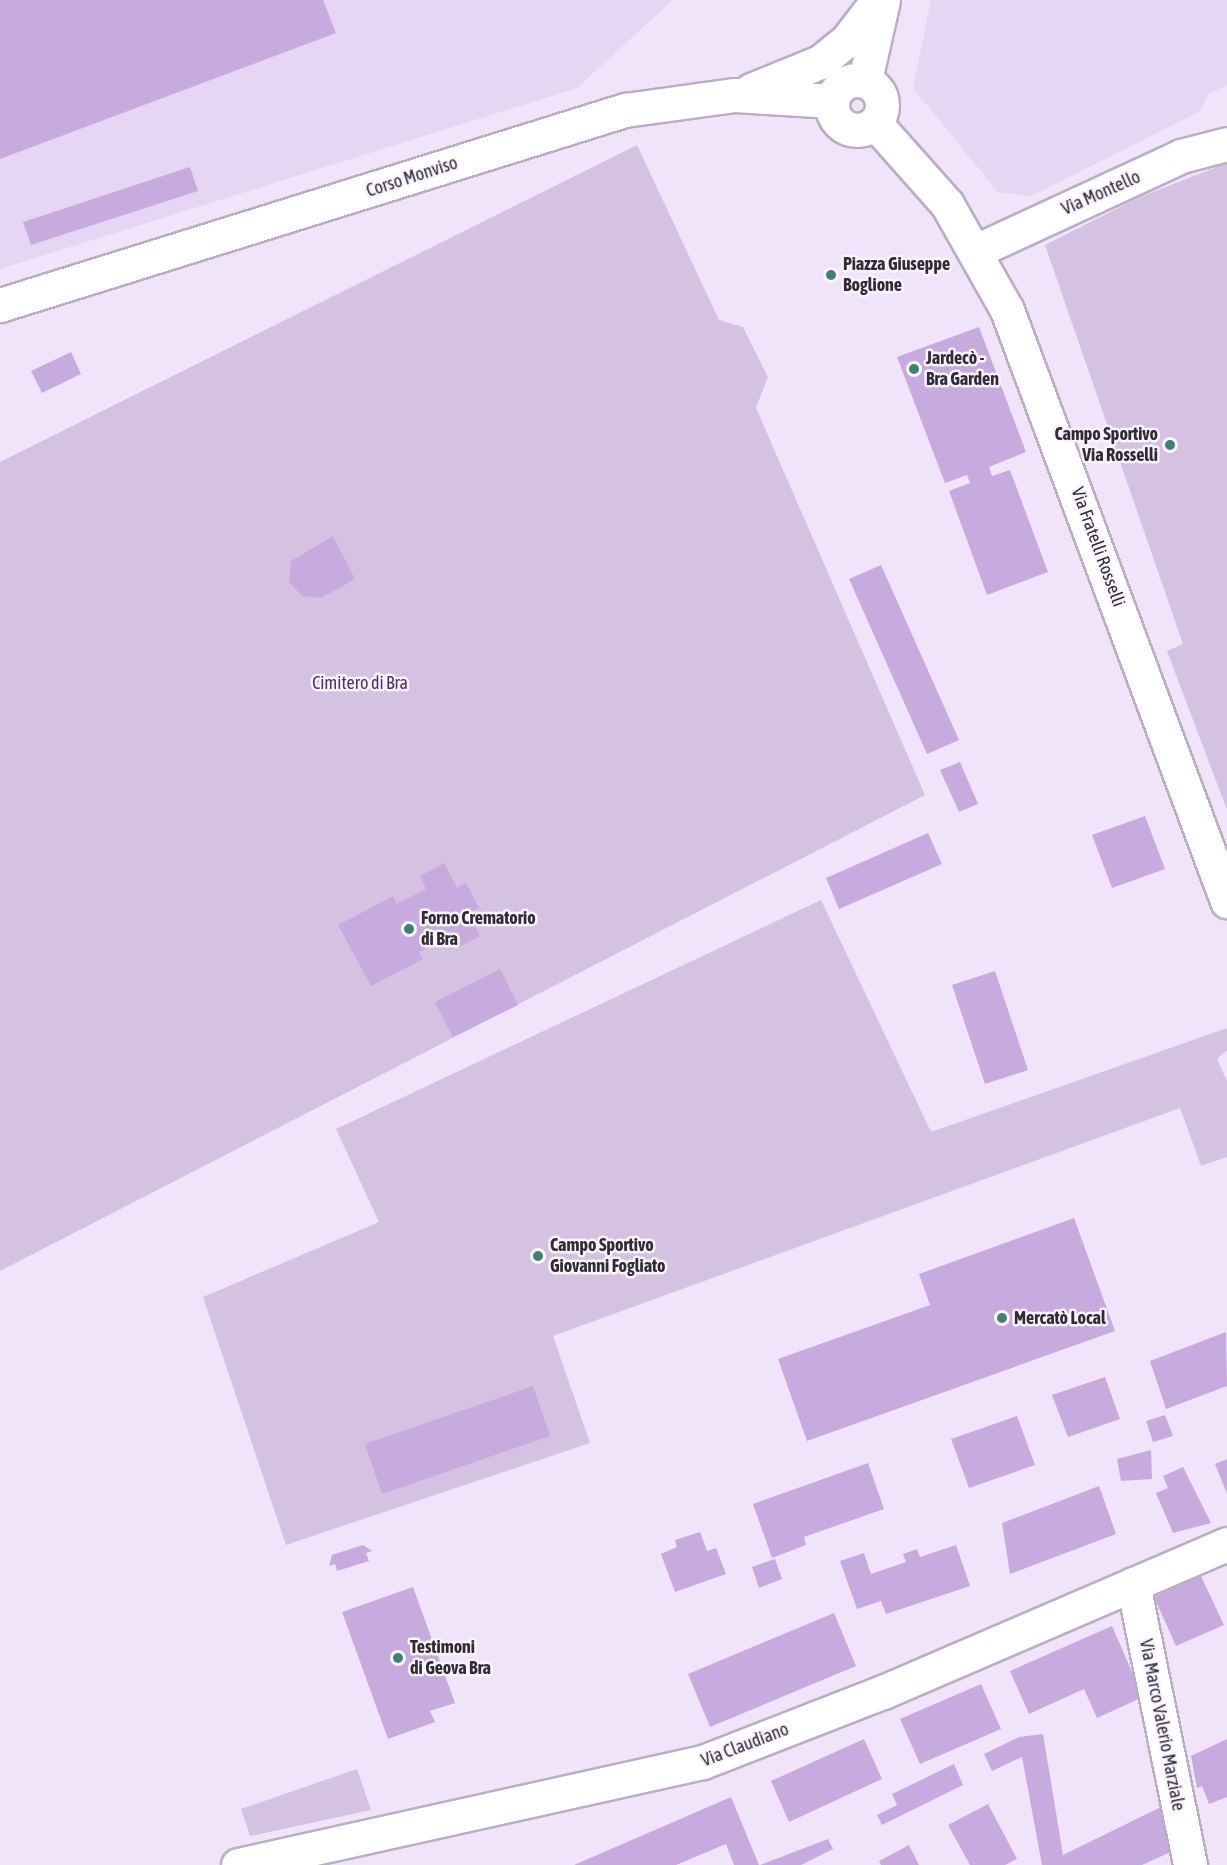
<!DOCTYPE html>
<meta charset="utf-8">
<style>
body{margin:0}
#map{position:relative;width:1227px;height:1865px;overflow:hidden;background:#f0e3fa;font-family:"Asap Condensed",sans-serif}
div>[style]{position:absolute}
.built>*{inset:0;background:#e6d6f3}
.green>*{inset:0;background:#d5c2e3}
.building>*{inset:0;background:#c8abde}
.roads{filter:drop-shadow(2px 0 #baaec3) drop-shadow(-2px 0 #baaec3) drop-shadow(0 2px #baaec3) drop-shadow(0 -2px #baaec3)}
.minor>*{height:33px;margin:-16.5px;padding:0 16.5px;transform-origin:16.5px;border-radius:16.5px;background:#fff}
.minor>.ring{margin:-16.5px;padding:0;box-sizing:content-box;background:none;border:33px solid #fff;border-radius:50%}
.dots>*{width:16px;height:16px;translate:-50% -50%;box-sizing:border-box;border:3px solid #f9f4fd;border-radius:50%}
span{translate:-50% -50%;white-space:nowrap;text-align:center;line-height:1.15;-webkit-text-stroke:5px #f9f4fd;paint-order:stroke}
.street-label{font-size:18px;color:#302b34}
.poi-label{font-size:18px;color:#302b34;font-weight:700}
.left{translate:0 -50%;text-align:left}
.right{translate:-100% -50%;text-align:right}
.park-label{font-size:18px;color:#522d6a}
</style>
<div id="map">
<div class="built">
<i style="clip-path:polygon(0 0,673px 0,577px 88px,0 269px)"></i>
<i style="clip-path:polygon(931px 0,1227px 0,1227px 85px,1208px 94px,1200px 111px,1031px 196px,998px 192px,913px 88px)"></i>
</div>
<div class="green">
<i style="clip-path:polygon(637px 145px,719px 320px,743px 327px,768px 377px,756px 408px,925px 795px,0 1271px,0 462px)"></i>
<i style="clip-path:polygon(1227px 163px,1227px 810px,1167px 651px,1183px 644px,1045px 245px,1138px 198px)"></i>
<i style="clip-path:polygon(821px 900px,931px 1132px,1227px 1028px,1227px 1050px,1217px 1059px,1227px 1081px,1227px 1157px,1201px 1166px,1180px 1108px,553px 1336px,590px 1443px,286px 1545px,203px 1297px,379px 1222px,336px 1129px)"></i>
<i style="clip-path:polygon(357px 1769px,371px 1810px,250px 1836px,241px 1809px)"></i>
</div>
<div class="building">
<i style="clip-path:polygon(0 0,323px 0,336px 33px,0 159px)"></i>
<i style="clip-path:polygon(190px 167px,198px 191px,31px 245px,23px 222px)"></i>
<i style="clip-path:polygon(979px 327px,1026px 452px,989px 467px,992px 476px,1010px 470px,1048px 572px,987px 595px,949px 491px,970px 483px,967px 475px,945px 483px,897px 357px)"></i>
<i style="clip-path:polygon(71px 352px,81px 374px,42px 393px,31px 371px)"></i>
<i style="clip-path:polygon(333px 536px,355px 579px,321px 598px,302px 596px,289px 582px,291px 561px)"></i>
<i style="clip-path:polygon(881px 565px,959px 740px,927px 754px,849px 579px)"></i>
<i style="clip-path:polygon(960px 762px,978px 804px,959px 812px,940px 770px)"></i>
<i style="clip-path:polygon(1145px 816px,1165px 869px,1112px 888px,1092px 835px)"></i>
<i style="clip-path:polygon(928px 833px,942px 864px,839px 909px,826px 878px)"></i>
<i style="clip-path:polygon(444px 863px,457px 888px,466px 883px,479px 908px,468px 913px,480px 936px,459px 947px,452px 934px,419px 952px,423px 959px,371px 986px,338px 925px,393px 896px,397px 904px,426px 889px,420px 876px)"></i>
<i style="clip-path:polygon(500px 969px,518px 1005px,453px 1037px,435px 1002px)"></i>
<i style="clip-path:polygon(995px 971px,1028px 1070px,985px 1084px,952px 985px)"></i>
<i style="clip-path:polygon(1074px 1218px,1115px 1331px,807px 1441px,778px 1359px,930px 1305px,919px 1274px)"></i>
<i style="clip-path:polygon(1226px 1332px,1227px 1386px,1166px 1409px,1150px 1361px)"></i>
<i style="clip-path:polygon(1105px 1377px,1120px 1419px,1068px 1437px,1052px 1395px)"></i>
<i style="clip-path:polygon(533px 1386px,550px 1436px,382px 1494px,365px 1444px)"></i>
<i style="clip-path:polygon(1165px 1415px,1173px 1436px,1153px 1442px,1146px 1421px)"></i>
<i style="clip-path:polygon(1017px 1416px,1035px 1465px,969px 1488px,951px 1439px)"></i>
<i style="clip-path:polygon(1151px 1450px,1152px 1479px,1121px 1481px,1117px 1459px)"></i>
<i style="clip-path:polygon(1227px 1459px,1227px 1494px,1215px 1464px)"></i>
<i style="clip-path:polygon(868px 1463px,884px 1509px,804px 1537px,806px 1545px,772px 1558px,753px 1504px)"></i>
<i style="clip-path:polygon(1183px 1467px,1211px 1523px,1173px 1533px,1156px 1493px,1168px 1488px,1163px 1476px)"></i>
<i style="clip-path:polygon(1099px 1486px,1116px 1534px,1010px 1574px,1002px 1523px)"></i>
<i style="clip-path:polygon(700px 1532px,707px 1551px,716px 1548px,726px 1574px,675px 1592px,661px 1554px,677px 1547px,675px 1540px)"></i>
<i style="clip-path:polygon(363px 1545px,372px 1551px,366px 1553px,369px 1561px,337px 1571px,335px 1564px,329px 1566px,332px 1555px)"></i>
<i style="clip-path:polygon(956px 1545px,970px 1586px,886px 1614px,881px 1601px,857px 1609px,840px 1561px,864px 1553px,871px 1574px,906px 1562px,903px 1554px,917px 1549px,920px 1557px)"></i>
<i style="clip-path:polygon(775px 1559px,782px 1579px,759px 1588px,752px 1567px)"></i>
<i style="clip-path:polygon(1201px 1576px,1224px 1625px,1176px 1646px,1154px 1597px)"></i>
<i style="clip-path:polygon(413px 1587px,455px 1703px,430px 1711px,435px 1722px,388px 1739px,342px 1612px)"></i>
<i style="clip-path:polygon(834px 1613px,856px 1666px,710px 1727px,688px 1674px)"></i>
<i style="clip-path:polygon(1112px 1626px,1143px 1697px,1097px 1718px,1084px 1689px,1029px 1714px,1010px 1671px)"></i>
<i style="clip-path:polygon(981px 1684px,1001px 1729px,920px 1764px,900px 1719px)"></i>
<i style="clip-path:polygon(1043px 1734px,1063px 1855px,1165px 1805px,1173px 1851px,1142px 1865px,1042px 1865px,1022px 1757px,992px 1771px,984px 1754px,1019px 1737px)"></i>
<i style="clip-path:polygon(864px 1739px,882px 1779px,789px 1822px,771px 1781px)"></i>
<i style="clip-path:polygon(1227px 1739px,1227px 1797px,1209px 1804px,1202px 1786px,1197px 1788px,1191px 1756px)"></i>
<i style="clip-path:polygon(954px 1764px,963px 1785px,882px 1825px,877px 1815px,897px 1805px,892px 1794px)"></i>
<i style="clip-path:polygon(731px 1797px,759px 1865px,734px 1865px,726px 1844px,676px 1865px,574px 1865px)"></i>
<i style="clip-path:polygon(988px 1804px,1017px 1859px,1005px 1865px,970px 1865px,948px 1825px)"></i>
<i style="clip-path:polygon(828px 1839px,833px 1849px,801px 1865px,760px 1865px)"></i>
<i style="clip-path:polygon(909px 1845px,919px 1865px,881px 1865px,879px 1861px)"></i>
</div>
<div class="roads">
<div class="minor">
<i class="ring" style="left:832px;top:80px;width:17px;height:17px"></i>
<i style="left:865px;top:80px;width:82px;rotate:-77.3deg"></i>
<i style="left:751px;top:90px;width:74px;rotate:-22.1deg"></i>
<i style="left:820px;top:62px;width:35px;rotate:-39deg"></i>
<i style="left:847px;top:40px;width:51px;rotate:-52.2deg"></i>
<i style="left:875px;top:123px;width:108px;rotate:48.4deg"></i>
<i style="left:947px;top:204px;width:122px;rotate:60.5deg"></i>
<i style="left:1007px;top:310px;width:631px;rotate:69.58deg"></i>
<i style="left:978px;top:250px;width:224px;rotate:-24.8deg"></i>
<i style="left:1181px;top:156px;width:48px;rotate:-14.6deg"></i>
<i style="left:0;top:305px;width:655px;rotate:-17.33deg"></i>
<i style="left:625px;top:110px;width:111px;rotate:-7.8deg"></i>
<i style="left:735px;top:95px;width:97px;rotate:3.5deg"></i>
<i style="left:1133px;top:1584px;width:287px;rotate:78.5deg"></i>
<i style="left:238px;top:1865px;width:476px;rotate:-12.5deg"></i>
<i style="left:703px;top:1762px;width:193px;rotate:-21.3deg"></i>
<i style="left:883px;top:1692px;width:374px;rotate:-23.3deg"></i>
</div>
</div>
<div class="dots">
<i style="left:831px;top:275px;background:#3e8276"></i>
<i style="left:914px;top:369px;background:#3e8276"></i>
<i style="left:1170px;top:445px;background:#3e8276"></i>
<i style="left:409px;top:929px;background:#3e8276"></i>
<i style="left:538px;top:1256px;background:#3e8276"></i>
<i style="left:1002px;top:1318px;background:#3e8276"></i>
<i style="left:398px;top:1658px;background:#3e8276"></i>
</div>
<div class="street-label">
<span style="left:412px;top:177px;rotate:-18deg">Corso Monviso</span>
<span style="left:1101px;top:193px;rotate:-24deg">Via Montello</span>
<span style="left:1098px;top:547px;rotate:70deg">Via Fratelli Rosselli</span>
<span style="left:1162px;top:1725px;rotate:79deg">Via Marco Valerio Marziale</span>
<span style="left:745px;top:1745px;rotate:-21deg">Via Claudiano</span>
</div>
<div class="poi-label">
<span class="left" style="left:843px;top:275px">Piazza Giuseppe<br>Boglione</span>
<span class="left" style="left:926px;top:369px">Jardecò -<br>Bra Garden</span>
<span class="right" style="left:1158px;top:445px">Campo Sportivo<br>Via Rosselli</span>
<span class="left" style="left:421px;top:929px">Forno Crematorio<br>di Bra</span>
<span class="left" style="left:550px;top:1256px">Campo Sportivo<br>Giovanni Fogliato</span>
<span class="left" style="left:1014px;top:1318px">Mercatò Local</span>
<span class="left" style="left:410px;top:1658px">Testimoni<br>di Geova Bra</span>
</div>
<div class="park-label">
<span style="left:360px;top:683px">Cimitero di Bra</span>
</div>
</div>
